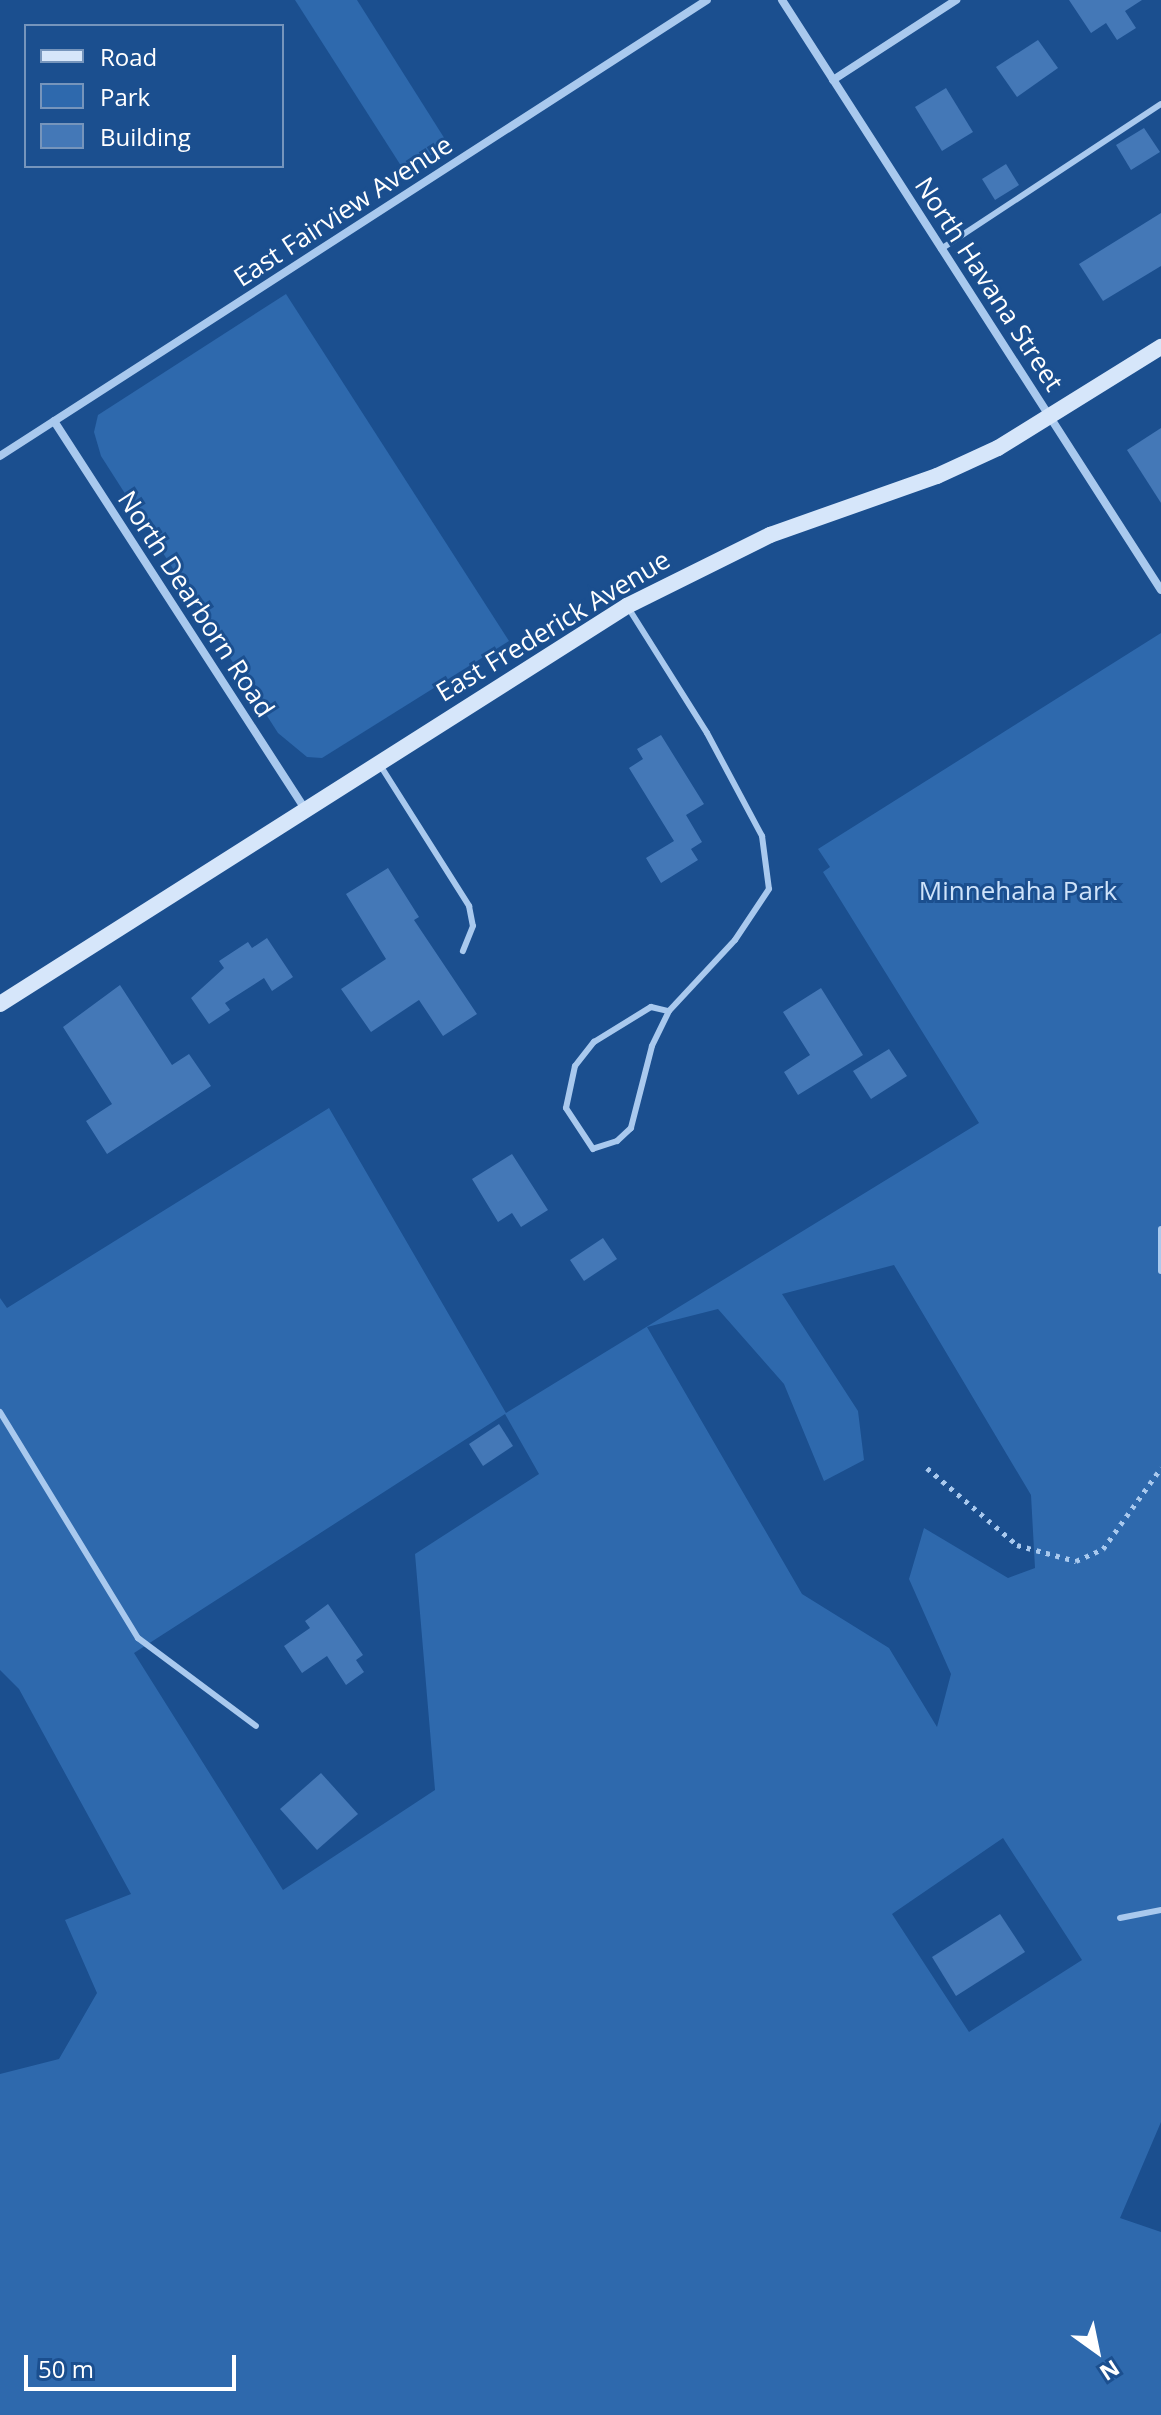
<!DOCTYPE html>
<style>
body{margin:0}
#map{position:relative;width:1161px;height:2415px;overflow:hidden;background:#1b4f8f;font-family:"Open Sans",sans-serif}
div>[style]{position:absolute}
.green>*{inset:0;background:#2e69ad}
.building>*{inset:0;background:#4478b7}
.path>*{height:5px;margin-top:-2.5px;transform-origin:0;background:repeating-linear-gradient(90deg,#a9c9ee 0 4px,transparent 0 10px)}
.service>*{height:6px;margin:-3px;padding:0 3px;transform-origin:3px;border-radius:3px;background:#a9c9ee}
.minor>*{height:8px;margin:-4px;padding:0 4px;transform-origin:4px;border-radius:4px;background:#a9c9ee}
.secondary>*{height:16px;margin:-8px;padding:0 8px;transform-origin:8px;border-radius:8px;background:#d6e6fa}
span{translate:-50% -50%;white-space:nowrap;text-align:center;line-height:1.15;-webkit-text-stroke:6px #1b4f8f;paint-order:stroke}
.street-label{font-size:26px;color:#fff}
.park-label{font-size:26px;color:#cfe3fa}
.legend{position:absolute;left:24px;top:24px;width:260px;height:144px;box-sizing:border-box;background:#1b4f8f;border:2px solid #7695bc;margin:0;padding:10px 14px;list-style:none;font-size:24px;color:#fff}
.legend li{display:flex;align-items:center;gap:16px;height:40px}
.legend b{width:40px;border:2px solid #7695bc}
.north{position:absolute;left:1057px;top:2311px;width:80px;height:80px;-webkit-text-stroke:6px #1b4f8f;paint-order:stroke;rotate:147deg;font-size:22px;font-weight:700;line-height:32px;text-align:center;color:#fff}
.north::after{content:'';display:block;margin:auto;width:28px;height:36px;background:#fff;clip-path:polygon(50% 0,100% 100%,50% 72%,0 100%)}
.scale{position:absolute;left:24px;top:2355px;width:212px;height:36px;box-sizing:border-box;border:4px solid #fff;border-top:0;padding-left:10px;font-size:24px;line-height:28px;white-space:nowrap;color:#fff;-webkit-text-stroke:6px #1b4f8f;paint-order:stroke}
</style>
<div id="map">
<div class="green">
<i style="clip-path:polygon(295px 0,357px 0,448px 144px,405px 172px)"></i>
<i style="clip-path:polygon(286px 294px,509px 641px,322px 758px,307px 757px,278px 733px,101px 456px,94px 432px,98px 415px)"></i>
<i style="clip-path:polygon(evenodd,1161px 633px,1161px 2122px,1120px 2218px,1161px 2232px,1161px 2415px,0 2415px,0 2074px,59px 2059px,97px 1993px,65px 1920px,131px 1894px,19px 1689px,0 1670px,0 1298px,7px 1308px,329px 1108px,506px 1413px,979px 1123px,823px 872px,830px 867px,818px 849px,1161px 633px,894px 1265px,1031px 1495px,1035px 1568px,1008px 1578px,924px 1528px,909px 1579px,951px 1674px,937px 1727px,889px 1648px,802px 1594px,647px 1327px,718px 1309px,784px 1384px,824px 1481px,864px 1460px,858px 1411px,782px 1294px,894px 1265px,1161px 633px,505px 1414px,539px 1474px,415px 1554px,435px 1790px,283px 1890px,134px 1653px,505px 1414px,1161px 633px,1003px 1838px,1082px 1960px,969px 2032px,892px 1914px,1003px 1838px)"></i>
</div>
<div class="building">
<i style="clip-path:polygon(1069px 0,1142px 0,1125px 11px,1136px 28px,1117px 40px,1106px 23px,1091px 33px)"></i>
<i style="clip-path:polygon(1038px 40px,1058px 68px,1017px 97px,996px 67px)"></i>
<i style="clip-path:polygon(946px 88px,973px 132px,942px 151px,915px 107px)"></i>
<i style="clip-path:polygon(1144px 128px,1160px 152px,1131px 170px,1116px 145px)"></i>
<i style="clip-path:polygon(1006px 164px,1019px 185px,995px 200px,982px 179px)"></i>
<i style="clip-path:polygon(1161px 213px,1161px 266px,1103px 301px,1079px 264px)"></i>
<i style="clip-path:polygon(1161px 428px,1161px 503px,1127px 450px)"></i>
<i style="clip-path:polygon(661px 735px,704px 804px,686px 815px,702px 842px,691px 849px,698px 860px,661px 883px,646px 858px,674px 841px,629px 768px,643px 759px,637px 749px)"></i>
<i style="clip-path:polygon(388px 868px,419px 917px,414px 920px,477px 1014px,443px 1036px,419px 1000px,371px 1032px,341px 989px,386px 959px,346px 894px)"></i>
<i style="clip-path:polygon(267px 938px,293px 977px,272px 991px,264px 978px,225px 1003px,230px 1010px,209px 1024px,191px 998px,224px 968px,219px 961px,248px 942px,252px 948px)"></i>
<i style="clip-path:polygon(120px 985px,172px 1065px,189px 1054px,211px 1086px,107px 1154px,86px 1121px,112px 1104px,63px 1027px)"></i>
<i style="clip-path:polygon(821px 988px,863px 1055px,798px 1095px,784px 1072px,810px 1055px,783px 1012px)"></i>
<i style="clip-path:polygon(889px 1049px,907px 1076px,871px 1099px,853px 1071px)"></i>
<i style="clip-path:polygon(512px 1154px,548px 1210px,521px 1227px,512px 1213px,498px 1222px,472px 1179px)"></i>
<i style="clip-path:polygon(603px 1238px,617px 1259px,584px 1281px,570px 1260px)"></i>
<i style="clip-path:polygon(499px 1424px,513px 1446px,483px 1466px,469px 1444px)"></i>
<i style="clip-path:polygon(328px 1604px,363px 1655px,356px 1660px,364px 1672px,346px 1685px,327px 1656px,302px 1673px,284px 1646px,310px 1628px,305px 1621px)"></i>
<i style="clip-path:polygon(321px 1773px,358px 1814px,317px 1850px,280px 1809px)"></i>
<i style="clip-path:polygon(1000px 1914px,1025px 1952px,956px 1996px,932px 1957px)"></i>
</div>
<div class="path">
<i style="left:927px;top:1468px;width:118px;rotate:40.5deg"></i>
<i style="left:1017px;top:1545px;width:61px;rotate:15.2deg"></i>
<i style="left:1076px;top:1561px;width:30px;rotate:-24deg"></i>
<i style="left:1103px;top:1549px;width:100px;rotate:-54.4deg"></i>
</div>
<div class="service">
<i style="left:941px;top:249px;width:263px;rotate:-33.4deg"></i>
<i style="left:629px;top:609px;width:146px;rotate:57.8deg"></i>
<i style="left:707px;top:733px;width:117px;rotate:61.9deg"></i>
<i style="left:762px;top:836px;width:53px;rotate:82.5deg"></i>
<i style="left:769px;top:889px;width:61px;rotate:123.7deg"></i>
<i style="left:735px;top:940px;width:97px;rotate:132.9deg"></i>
<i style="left:669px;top:1011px;width:39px;rotate:116deg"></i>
<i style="left:652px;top:1046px;width:85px;rotate:104.4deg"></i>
<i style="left:631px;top:1128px;width:19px;rotate:137deg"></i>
<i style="left:617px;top:1141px;width:25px;rotate:162deg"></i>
<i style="left:593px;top:1149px;width:49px;rotate:-123.4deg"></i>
<i style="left:566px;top:1108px;width:43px;rotate:-77.9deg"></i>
<i style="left:575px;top:1066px;width:31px;rotate:-52deg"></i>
<i style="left:594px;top:1042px;width:67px;rotate:-31.6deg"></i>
<i style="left:651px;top:1007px;width:18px;rotate:13deg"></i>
<i style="left:380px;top:765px;width:167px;rotate:57.7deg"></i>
<i style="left:469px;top:906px;width:20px;rotate:79deg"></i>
<i style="left:473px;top:926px;width:27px;rotate:112deg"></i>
<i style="left:1161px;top:1229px;width:42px;rotate:90deg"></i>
<i style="left:0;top:1412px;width:265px;rotate:58.6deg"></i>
<i style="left:138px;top:1638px;width:147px;rotate:36.7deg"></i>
<i style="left:1120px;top:1918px;width:42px;rotate:-11deg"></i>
</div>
<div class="minor">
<i style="left:782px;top:0;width:701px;rotate:57.28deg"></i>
<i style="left:833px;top:80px;width:147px;rotate:-33deg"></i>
<i style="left:54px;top:421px;width:462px;rotate:57.1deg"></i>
<i style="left:0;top:456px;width:841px;rotate:-32.82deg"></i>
</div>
<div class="secondary">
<i style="left:0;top:1004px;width:743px;rotate:-32.41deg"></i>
<i style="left:627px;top:606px;width:160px;rotate:-26.4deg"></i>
<i style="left:770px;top:535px;width:177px;rotate:-19.5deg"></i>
<i style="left:937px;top:476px;width:67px;rotate:-24.7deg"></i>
<i style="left:998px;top:448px;width:192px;rotate:-31.8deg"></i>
</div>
<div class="street-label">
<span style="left:343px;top:211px;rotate:-33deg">East Fairview Avenue</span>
<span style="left:989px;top:284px;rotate:57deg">North Havana Street</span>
<span style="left:196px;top:604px;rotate:57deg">North Dearborn Road</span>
<span style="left:553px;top:626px;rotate:-31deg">East Frederick Avenue</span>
</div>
<div class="park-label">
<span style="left:1018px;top:891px">Minnehaha Park</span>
</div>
<ul class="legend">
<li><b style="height:10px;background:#d6e6fa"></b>Road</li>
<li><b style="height:22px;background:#2e69ad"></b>Park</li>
<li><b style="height:22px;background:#4478b7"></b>Building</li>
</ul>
<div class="north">N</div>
<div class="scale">50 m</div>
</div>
